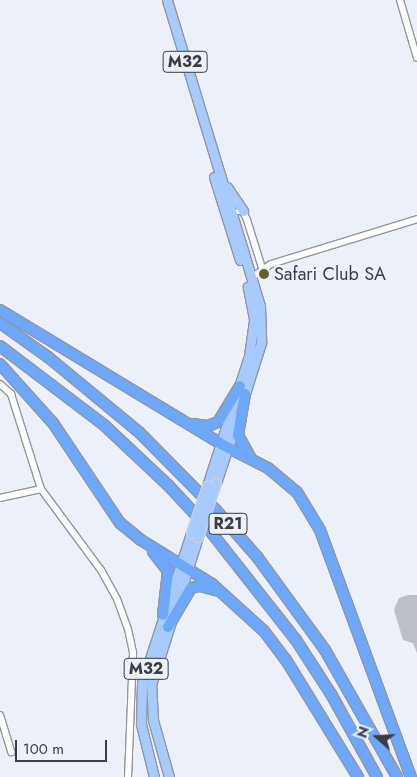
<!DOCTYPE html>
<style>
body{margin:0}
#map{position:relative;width:417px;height:777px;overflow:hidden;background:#ecf1f9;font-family:Jost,sans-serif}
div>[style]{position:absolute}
.building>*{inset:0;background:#bbc0c7}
.roads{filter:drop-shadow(1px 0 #92979e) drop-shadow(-1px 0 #92979e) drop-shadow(0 1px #92979e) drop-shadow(0 -1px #92979e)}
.minor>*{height:6px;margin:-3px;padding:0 3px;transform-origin:3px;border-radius:3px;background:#fff}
.major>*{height:9px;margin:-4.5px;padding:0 4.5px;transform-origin:4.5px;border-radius:4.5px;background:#a7cbfe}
.highway>*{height:10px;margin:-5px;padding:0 5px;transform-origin:5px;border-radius:5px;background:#6ca8fe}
.bridges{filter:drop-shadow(1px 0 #d0d0d1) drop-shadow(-1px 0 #d0d0d1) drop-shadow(0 1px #d0d0d1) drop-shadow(0 -1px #d0d0d1)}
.major-bridge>*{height:9px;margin:-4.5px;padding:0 4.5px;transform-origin:4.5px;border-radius:4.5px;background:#a7cbfe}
.dots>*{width:14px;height:14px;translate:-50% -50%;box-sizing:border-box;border:2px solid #ecf1f9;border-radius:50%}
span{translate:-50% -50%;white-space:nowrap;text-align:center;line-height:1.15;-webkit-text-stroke:4.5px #ecf1f9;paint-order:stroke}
.shield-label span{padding:1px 4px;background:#ecf1f9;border:1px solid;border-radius:4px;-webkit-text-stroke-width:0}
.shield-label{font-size:16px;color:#3b3d40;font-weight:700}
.poi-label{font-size:18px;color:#3b3d40}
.left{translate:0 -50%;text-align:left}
.north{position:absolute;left:352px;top:712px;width:50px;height:50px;-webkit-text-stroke:4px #ecf1f9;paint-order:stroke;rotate:289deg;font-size:14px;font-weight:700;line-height:20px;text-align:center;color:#3b3d40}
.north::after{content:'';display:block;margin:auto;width:18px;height:22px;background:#3b3d40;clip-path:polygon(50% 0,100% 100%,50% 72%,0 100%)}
.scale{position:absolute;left:15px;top:740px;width:92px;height:22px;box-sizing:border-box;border:2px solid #3b3d40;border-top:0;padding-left:6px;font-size:15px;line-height:18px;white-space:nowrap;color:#3b3d40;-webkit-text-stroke:4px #ecf1f9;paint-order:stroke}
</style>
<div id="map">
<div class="building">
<i style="clip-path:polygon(408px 595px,417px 595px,417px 653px,413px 643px,403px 640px,394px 610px,399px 598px)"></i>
</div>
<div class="roads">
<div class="minor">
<i style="left:400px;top:0;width:60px;rotate:73.7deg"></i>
<i style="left:239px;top:211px;width:4px"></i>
<i style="left:243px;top:211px;width:10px;rotate:66deg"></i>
<i style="left:247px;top:220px;width:50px;rotate:72.6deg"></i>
<i style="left:251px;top:278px;width:24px;rotate:-35deg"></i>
<i style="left:271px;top:264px;width:153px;rotate:-17.1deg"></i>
<i style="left:0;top:384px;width:15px;rotate:42deg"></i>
<i style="left:11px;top:394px;width:100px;rotate:72.5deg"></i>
<i style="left:41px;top:489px;width:101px;rotate:53.5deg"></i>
<i style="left:101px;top:570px;width:33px;rotate:61deg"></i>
<i style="left:117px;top:599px;width:32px;rotate:70deg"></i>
<i style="left:128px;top:629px;width:25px;rotate:78deg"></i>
<i style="left:133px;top:653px;width:124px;rotate:92.3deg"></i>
<i style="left:0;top:498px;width:42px;rotate:-12.4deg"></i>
<i style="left:0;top:715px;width:39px;rotate:73deg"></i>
</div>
<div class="major">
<i style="left:167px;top:0;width:320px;rotate:73.1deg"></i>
<i style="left:260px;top:306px;width:37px;rotate:88deg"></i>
<i style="left:261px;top:343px;width:60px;rotate:107.5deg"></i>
<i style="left:214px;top:177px;width:87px;rotate:72.6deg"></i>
<i style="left:227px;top:187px;width:29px;rotate:56deg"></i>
<i style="left:216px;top:483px;width:70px;rotate:-71.6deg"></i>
<i style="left:207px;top:486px;width:137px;rotate:-72.1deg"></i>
<i style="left:249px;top:356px;width:37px;rotate:-82deg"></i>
<i style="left:254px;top:319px;width:33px;rotate:-101deg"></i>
<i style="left:154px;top:777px;width:55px;rotate:-103.8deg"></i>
<i style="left:141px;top:724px;width:41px;rotate:-88.6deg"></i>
<i style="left:142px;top:683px;width:158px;rotate:-71.9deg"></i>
<i style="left:169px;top:777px;width:59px;rotate:-105.7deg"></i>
<i style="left:153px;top:720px;width:35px;rotate:-93deg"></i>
<i style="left:151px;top:685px;width:155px;rotate:-72.4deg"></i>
</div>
<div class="highway">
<i style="left:0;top:310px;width:258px;rotate:31.2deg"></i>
<i style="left:221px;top:444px;width:53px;rotate:27.1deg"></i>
<i style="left:268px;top:468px;width:38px;rotate:40deg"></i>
<i style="left:297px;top:492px;width:44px;rotate:58.8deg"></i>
<i style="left:320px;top:530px;width:263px;rotate:69.8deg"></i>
<i style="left:0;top:323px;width:59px;rotate:35.3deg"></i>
<i style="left:48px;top:357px;width:118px;rotate:39.5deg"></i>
<i style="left:139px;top:432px;width:110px;rotate:45.4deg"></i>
<i style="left:216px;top:510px;width:64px;rotate:48.8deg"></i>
<i style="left:258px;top:558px;width:114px;rotate:53.9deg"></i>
<i style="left:325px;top:650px;width:146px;rotate:60.4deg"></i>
<i style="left:0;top:346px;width:131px;rotate:37.2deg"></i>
<i style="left:104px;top:425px;width:88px;rotate:43.2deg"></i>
<i style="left:168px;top:485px;width:57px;rotate:47.1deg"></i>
<i style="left:207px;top:527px;width:144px;rotate:51.8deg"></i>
<i style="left:296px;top:640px;width:64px;rotate:57.1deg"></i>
<i style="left:331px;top:694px;width:95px;rotate:61deg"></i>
<i style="left:0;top:364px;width:79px;rotate:48.1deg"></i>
<i style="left:53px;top:423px;width:120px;rotate:56.2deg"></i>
<i style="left:120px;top:523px;width:27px;rotate:39deg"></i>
<i style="left:141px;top:540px;width:84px;rotate:31.8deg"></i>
<i style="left:212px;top:584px;width:70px;rotate:42.1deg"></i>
<i style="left:264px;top:631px;width:36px;rotate:53deg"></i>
<i style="left:286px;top:660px;width:137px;rotate:58.4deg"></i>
<i style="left:245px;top:394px;width:42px;rotate:99.7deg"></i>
<i style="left:238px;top:435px;width:25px;rotate:61deg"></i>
<i style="left:193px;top:424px;width:15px;rotate:8deg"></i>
<i style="left:208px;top:426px;width:11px;rotate:-22deg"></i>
<i style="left:218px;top:422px;width:42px;rotate:-58.6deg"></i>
<i style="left:153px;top:552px;width:24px;rotate:52deg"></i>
<i style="left:168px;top:571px;width:44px;rotate:96.5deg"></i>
<i style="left:168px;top:627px;width:45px;rotate:-59.5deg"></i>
<i style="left:191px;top:588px;width:9px;rotate:-13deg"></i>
<i style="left:200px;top:586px;width:16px;rotate:15deg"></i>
</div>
</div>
<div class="bridges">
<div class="major-bridge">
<i style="left:191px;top:533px;width:50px;rotate:-71.2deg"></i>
<i style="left:198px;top:537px;width:57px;rotate:-71.6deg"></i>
</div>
</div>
<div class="dots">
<i style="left:264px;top:274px;background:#62612e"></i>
</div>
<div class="shield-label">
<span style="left:185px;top:62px">M32</span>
<span style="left:228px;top:524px">R21</span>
<span style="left:146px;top:669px">M32</span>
</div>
<div class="poi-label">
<span class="left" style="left:274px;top:274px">Safari Club SA</span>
</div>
<div class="north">N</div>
<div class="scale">100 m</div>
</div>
